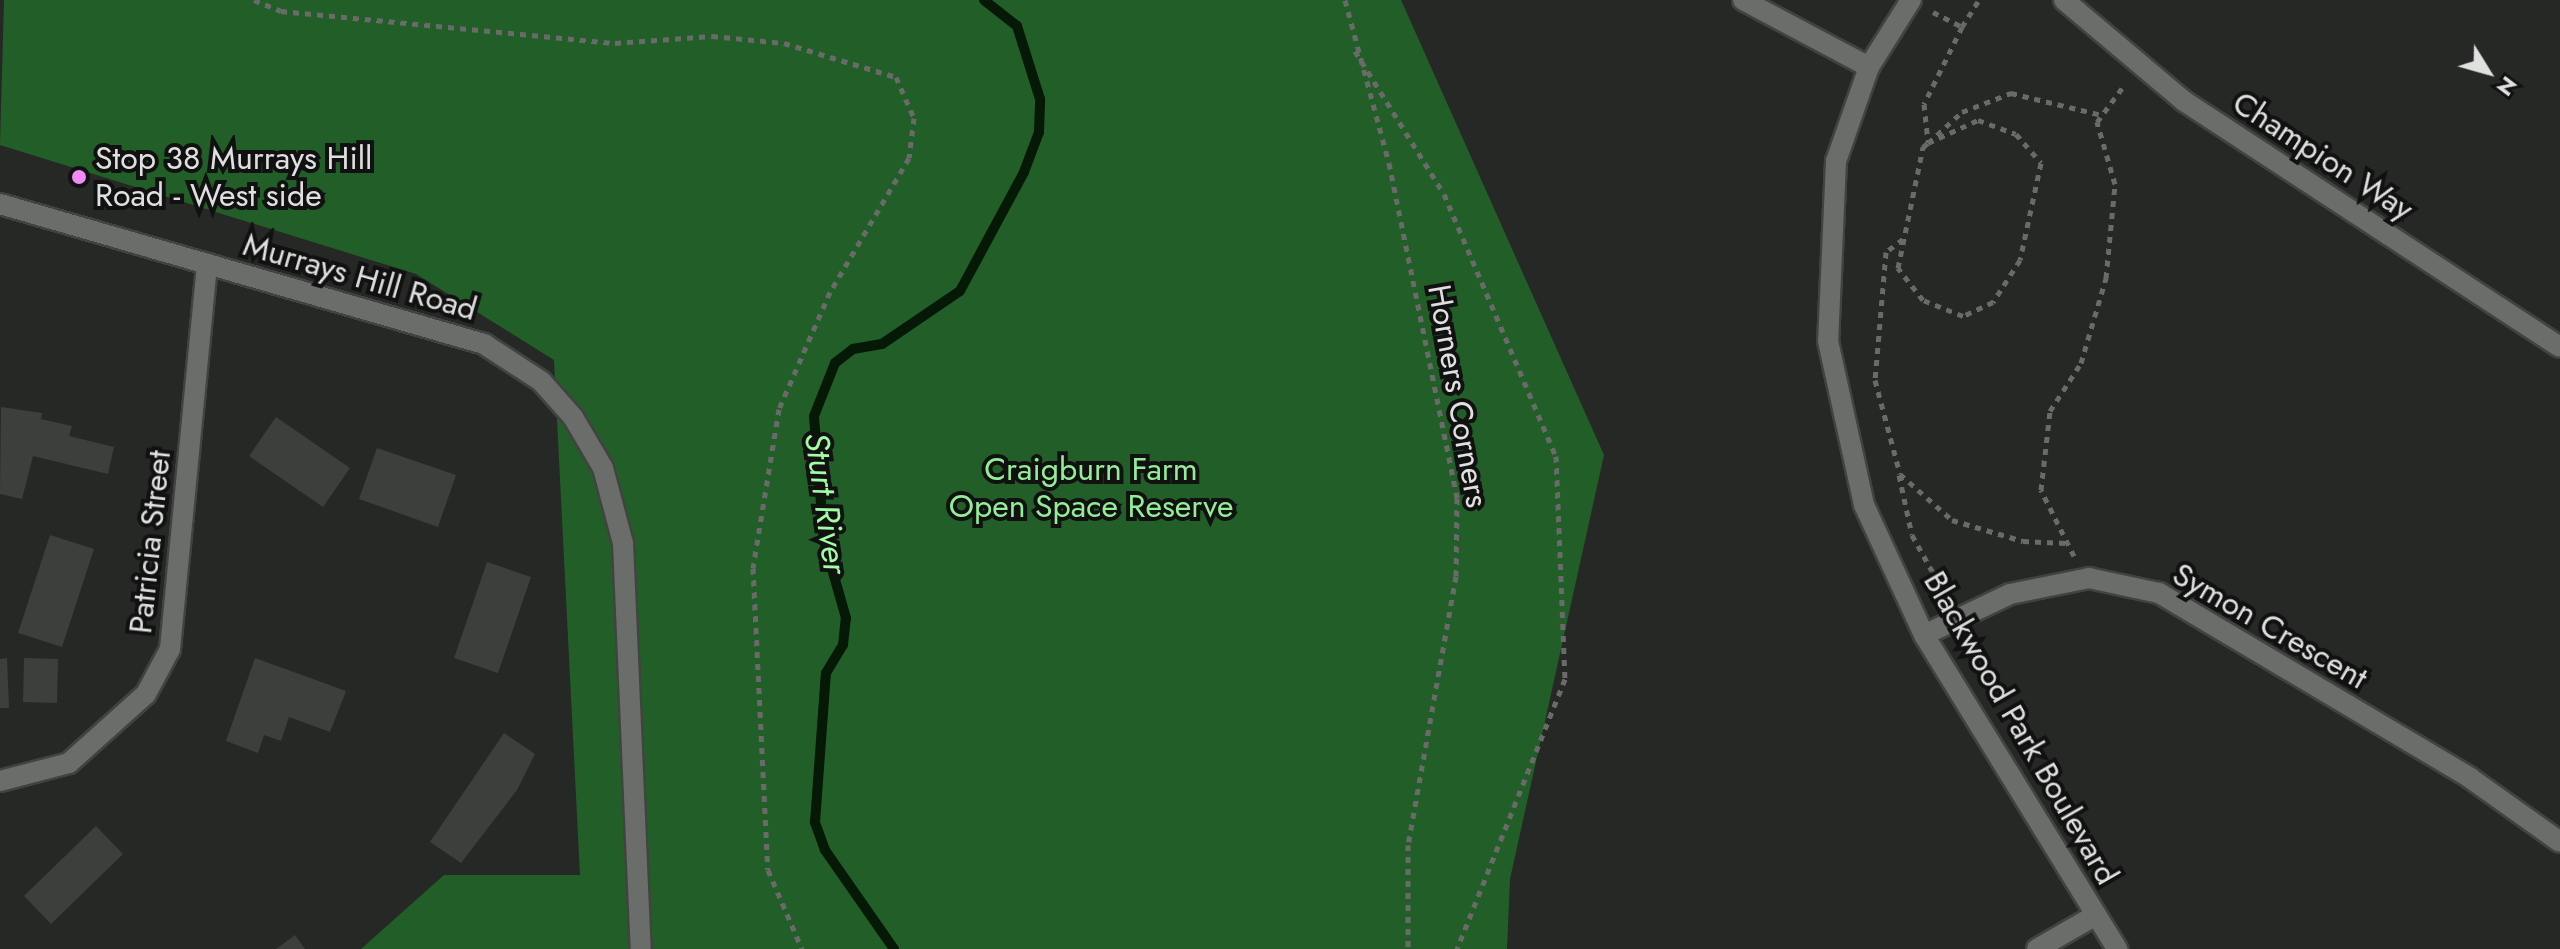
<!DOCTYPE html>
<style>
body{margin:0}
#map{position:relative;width:2560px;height:949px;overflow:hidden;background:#262826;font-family:Jost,sans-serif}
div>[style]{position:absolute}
.green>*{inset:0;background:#225f28}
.stream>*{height:10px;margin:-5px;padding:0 5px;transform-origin:5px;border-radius:5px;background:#051906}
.building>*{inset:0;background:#3d3f3d}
.path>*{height:5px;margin-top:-2.5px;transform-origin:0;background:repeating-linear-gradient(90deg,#696a69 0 6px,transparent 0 12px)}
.roads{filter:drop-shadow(2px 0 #414341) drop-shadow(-2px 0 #414341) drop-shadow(0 2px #414341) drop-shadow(0 -2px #414341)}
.minor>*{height:20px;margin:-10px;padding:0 10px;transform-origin:10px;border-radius:10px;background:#6a6d6a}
.dots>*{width:22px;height:22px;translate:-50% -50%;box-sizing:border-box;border:4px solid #101110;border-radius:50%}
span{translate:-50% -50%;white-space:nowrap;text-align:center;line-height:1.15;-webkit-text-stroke:8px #101110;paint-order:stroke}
.street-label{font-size:32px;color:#dfe0df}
.poi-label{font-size:32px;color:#dfe0df}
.left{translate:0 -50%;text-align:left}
.park-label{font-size:32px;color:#93ed97}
.water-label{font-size:34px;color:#a1fca4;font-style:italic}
.north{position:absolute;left:2448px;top:32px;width:80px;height:80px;-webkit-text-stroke:6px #101110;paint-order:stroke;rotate:127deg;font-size:22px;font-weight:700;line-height:32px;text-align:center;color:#dfe0df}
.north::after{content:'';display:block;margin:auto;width:28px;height:36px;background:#dfe0df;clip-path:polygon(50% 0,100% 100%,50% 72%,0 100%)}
</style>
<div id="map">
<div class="green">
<i style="clip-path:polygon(4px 0,1401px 0,1604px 455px,1510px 879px,1507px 949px,361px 949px,444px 875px,580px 875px,554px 360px,416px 274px,0 145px)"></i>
</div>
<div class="stream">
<i style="left:894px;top:949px;width:121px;rotate:-124.9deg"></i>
<i style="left:825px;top:850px;width:30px;rotate:-110deg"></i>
<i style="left:815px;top:822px;width:149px;rotate:-85.8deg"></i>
<i style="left:826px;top:673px;width:33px;rotate:-59deg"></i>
<i style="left:843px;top:645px;width:27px;rotate:-84deg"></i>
<i style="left:846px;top:618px;width:80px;rotate:-105.9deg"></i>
<i style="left:824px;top:541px;width:125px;rotate:-94.6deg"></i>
<i style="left:814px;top:416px;width:57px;rotate:-68.4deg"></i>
<i style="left:835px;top:363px;width:23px;rotate:-38deg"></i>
<i style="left:853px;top:349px;width:29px;rotate:-10deg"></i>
<i style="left:882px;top:344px;width:94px;rotate:-34.2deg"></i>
<i style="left:960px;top:291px;width:135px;rotate:-61.7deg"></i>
<i style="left:1024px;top:172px;width:43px;rotate:-69.4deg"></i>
<i style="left:1039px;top:132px;width:33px;rotate:-88deg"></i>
<i style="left:1040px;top:99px;width:77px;rotate:-107.5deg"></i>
<i style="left:1017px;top:26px;width:42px;rotate:-141.8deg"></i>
</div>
<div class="building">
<i style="clip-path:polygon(1px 407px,42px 413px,41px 419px,72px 426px,69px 436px,114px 447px,108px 474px,33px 456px,22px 499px,0 494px)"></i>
<i style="clip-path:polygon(276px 417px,350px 468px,323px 507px,249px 456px)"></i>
<i style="clip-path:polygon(377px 448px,456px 475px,438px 527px,359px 499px)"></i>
<i style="clip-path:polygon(50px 535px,94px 549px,62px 647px,18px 633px)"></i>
<i style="clip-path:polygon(487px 562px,531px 577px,498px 673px,454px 658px)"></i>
<i style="clip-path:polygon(7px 658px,9px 708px,0 708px,0 659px)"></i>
<i style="clip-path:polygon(24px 658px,58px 659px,57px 703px,23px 702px)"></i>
<i style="clip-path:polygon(255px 658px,346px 691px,330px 732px,289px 717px,281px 741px,264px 735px,258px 753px,226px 741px)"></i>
<i style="clip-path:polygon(504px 733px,535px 754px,517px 790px,461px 863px,430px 842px)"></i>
<i style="clip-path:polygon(96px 826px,123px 854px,51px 924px,24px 896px)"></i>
<i style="clip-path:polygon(295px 935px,305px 949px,276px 949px)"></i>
</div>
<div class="path">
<i style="left:254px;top:0;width:29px;rotate:22deg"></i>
<i style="left:281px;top:11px;width:336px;rotate:5.5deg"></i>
<i style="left:615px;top:43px;width:97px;rotate:-4.1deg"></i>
<i style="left:712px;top:36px;width:72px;rotate:5.6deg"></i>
<i style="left:784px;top:43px;width:117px;rotate:16.9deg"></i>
<i style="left:896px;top:77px;width:45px;rotate:66.3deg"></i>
<i style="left:914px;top:118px;width:40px;rotate:97.1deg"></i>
<i style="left:909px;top:158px;width:156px;rotate:120.5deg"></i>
<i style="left:830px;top:292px;width:128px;rotate:113.6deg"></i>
<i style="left:779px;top:409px;width:161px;rotate:99.3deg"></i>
<i style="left:753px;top:568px;width:302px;rotate:87.2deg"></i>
<i style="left:768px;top:870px;width:86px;rotate:66.7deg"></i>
<i style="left:1345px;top:0;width:169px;rotate:74.9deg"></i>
<i style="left:1389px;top:163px;width:342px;rotate:78.5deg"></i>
<i style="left:1457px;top:498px;width:78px;rotate:90.7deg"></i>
<i style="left:1456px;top:576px;width:273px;rotate:100.1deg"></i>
<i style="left:1408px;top:845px;width:104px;rotate:90deg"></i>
<i style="left:1933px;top:12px;width:33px;rotate:27deg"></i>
<i style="left:1962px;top:27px;width:86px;rotate:116.3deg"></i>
<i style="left:1924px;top:104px;width:39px;rotate:84deg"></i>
<i style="left:1928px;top:143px;width:55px;rotate:-24.7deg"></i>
<i style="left:1978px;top:120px;width:40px;rotate:20.2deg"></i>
<i style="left:2016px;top:134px;width:38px;rotate:49deg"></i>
<i style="left:2041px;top:163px;width:99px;rotate:102.2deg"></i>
<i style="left:2020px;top:260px;width:50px;rotate:122.7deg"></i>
<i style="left:1993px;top:302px;width:33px;rotate:155deg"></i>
<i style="left:1963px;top:316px;width:43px;rotate:-158.2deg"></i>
<i style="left:1923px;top:300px;width:41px;rotate:-128deg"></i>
<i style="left:1898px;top:268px;width:124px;rotate:-78.3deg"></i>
<i style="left:1923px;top:147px;width:6px;rotate:-39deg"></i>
<i style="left:1928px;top:143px;width:46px;rotate:-42.4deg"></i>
<i style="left:1962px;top:112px;width:53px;rotate:-21.2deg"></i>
<i style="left:2011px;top:93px;width:94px;rotate:13.6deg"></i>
<i style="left:1962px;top:27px;width:32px;rotate:-58deg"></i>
<i style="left:1355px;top:51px;width:168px;rotate:58.1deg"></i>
<i style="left:1444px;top:194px;width:285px;rotate:66.9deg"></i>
<i style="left:1556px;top:456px;width:223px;rotate:87.7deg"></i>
<i style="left:1565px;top:679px;width:291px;rotate:111.8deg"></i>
<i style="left:1903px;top:239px;width:21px;rotate:143deg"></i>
<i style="left:1886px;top:252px;width:128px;rotate:94.9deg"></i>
<i style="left:1875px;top:380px;width:97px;rotate:75.1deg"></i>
<i style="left:1900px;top:474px;width:69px;rotate:41.5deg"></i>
<i style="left:1952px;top:520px;width:74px;rotate:16.5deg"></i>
<i style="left:2023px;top:541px;width:43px;rotate:2.7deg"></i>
<i style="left:1899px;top:475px;width:61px;rotate:77.8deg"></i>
<i style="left:1912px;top:535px;width:41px;rotate:60.9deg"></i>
<i style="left:1932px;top:571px;width:32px;rotate:35deg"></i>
<i style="left:2074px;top:556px;width:74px;rotate:-116.6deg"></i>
<i style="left:2041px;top:490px;width:80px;rotate:-83.5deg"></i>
<i style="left:2050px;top:411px;width:57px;rotate:-57.1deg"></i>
<i style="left:2081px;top:363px;width:89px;rotate:-73.6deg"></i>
<i style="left:2106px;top:278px;width:94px;rotate:-84.5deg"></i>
<i style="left:2115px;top:184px;width:65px;rotate:-106.2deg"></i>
<i style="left:2097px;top:122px;width:47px;rotate:-53.6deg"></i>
</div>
<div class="roads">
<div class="minor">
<i style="left:1743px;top:0;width:143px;rotate:28deg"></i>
<i style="left:1911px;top:0;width:79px;rotate:122.1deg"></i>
<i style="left:1869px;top:67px;width:100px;rotate:109.3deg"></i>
<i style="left:1836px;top:161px;width:180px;rotate:92.5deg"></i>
<i style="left:1828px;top:341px;width:168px;rotate:77.6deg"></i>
<i style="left:1864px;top:505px;width:143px;rotate:65.2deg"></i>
<i style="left:1924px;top:635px;width:369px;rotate:58.4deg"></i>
<i style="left:2064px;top:0;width:157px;rotate:40.1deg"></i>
<i style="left:2184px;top:101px;width:449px;rotate:33.2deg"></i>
<i style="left:0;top:204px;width:504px;rotate:16.13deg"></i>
<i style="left:484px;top:344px;width:68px;rotate:33deg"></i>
<i style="left:541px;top:381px;width:48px;rotate:48.4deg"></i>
<i style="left:573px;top:417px;width:59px;rotate:59.5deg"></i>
<i style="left:603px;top:468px;width:78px;rotate:75.1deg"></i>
<i style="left:623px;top:543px;width:406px;rotate:87.5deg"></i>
<i style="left:1924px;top:635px;width:95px;rotate:-25.5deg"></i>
<i style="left:2010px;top:594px;width:81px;rotate:-11.4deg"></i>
<i style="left:2089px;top:578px;width:72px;rotate:12.1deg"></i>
<i style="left:2159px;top:593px;width:362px;rotate:30.7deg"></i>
<i style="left:2470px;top:778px;width:110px;rotate:35.4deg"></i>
<i style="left:0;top:781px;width:71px;rotate:-14.6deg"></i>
<i style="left:69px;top:763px;width:103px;rotate:-41.9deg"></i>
<i style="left:146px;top:694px;width:51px;rotate:-61.9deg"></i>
<i style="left:170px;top:649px;width:387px;rotate:-84.5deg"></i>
<i style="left:2037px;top:949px;width:68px;rotate:-30deg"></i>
</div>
</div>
<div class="dots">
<i style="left:79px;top:177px;background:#f08bf6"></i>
</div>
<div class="street-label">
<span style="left:2323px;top:156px;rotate:33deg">Champion Way</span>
<span style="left:360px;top:277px;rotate:16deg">Murrays Hill Road</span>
<span style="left:1458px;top:396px;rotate:80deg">Horners Corners</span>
<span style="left:150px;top:542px;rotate:-84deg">Patricia Street</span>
<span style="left:2270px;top:626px;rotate:30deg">Symon Crescent</span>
<span style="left:2021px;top:728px;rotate:60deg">Blackwood Park Boulevard</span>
</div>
<div class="poi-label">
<span class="left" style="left:95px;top:177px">Stop 38 Murrays Hill<br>Road - West side</span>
</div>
<div class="park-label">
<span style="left:1091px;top:488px">Craigburn Farm<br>Open Space Reserve</span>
</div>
<div class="water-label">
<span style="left:826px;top:503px;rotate:82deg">Sturt River</span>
</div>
<div class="north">N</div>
</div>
